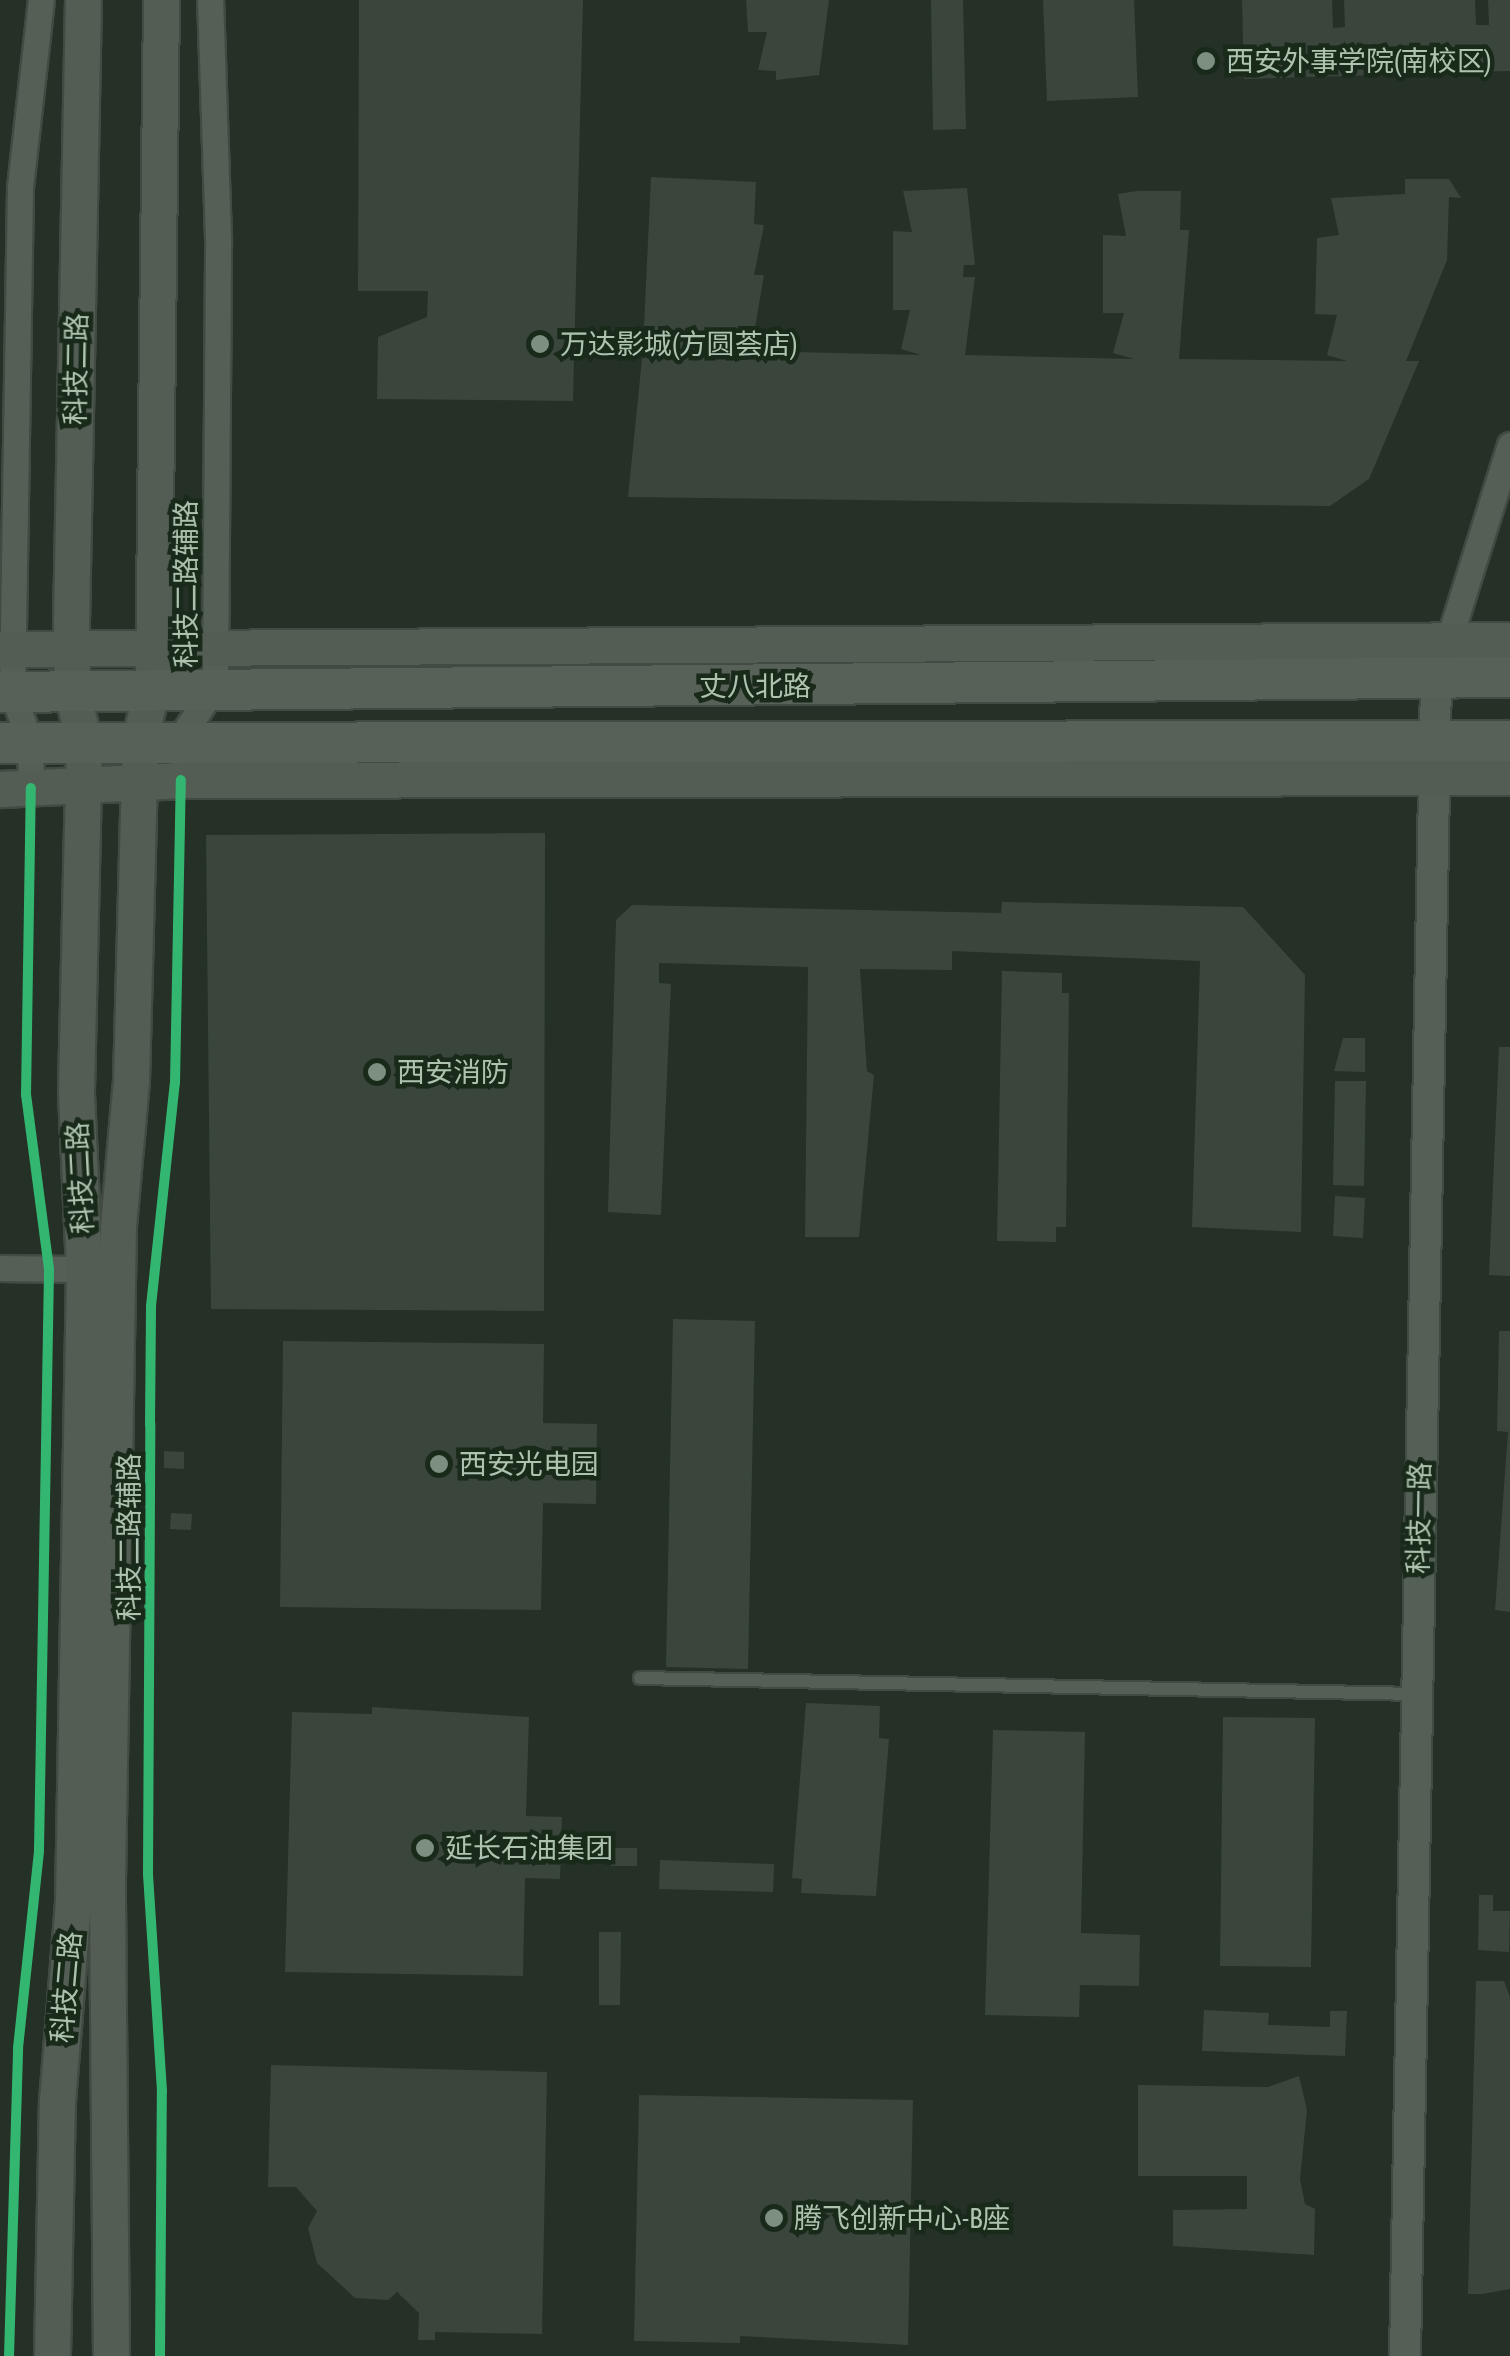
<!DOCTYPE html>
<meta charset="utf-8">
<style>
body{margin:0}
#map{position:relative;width:1510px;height:2356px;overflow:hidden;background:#253026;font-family:"Asap Condensed","Noto Sans SC",sans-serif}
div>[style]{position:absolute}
.building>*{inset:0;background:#3a463b}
.roads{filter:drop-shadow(2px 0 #424b43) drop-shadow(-2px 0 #424b43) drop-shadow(0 2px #424b43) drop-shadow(0 -2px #424b43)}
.service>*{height:12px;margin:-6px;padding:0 6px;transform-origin:6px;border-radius:6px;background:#545f55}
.minor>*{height:25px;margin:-12.5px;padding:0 12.5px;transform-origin:12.5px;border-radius:12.5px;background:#545f55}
.tertiary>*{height:30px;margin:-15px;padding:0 15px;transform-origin:15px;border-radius:15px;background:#545f55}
.secondary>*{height:35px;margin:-17.5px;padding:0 17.5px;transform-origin:17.5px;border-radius:17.5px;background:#535d54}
.primary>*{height:40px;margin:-20px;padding:0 20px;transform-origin:20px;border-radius:20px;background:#576157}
.cycleway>*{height:10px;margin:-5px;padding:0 5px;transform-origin:5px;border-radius:5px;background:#33b770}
.dots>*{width:28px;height:28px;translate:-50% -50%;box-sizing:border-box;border:5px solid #192a1b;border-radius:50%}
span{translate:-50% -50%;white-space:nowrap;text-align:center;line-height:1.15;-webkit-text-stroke:9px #192a1b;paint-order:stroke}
.poi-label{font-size:28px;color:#adc3b0}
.left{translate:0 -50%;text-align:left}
.street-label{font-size:28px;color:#adc3b0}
</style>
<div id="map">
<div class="building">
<i style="clip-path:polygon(359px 0,583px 0,573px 401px,377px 399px,378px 337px,427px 317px,428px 291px,358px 291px)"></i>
<i style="clip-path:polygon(746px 0,829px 0,819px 75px,776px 80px,776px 71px,758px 70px,767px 32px,748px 32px)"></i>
<i style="clip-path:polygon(931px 0,963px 0,966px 129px,933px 130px)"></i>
<i style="clip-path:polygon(1043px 0,1134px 0,1138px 97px,1047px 101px)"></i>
<i style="clip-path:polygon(1242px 0,1332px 0,1333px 28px,1345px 27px,1344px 0,1475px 0,1476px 25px,1489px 25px,1488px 0,1510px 0,1510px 71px,1244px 79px)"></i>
<i style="clip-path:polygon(651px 177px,756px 182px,754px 224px,764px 225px,754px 275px,764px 275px,751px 351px,921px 355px,901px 349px,910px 310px,893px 310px,893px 231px,912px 232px,903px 191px,967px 188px,975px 265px,964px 265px,963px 277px,975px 277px,965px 355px,1134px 359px,1113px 353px,1124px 313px,1103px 313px,1103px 235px,1126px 236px,1118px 194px,1137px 191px,1181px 191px,1180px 230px,1189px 230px,1179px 359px,1347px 361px,1327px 355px,1337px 315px,1315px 314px,1317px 238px,1339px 235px,1331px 198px,1405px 194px,1405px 179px,1449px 179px,1461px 198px,1449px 197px,1447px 260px,1406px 361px,1419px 361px,1369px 479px,1330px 506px,628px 497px,643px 349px,684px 350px,643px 347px)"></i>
<i style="clip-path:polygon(545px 833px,544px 1311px,211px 1309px,206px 835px)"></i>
<i style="clip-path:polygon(1002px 902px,1243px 907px,1305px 975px,1301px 1232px,1192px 1227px,1200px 961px,952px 951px,952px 970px,860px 969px,867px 1071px,874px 1075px,859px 1237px,805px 1237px,808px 967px,659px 963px,659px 983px,671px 984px,661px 1215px,608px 1212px,616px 920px,632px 905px,1001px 913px)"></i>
<i style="clip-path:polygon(1002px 971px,1062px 973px,1062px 993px,1069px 993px,1066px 1227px,1056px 1227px,1056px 1242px,997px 1241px)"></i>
<i style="clip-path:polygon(1343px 1038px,1365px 1038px,1365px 1072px,1334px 1071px)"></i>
<i style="clip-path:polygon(1499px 1047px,1510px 1047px,1510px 1276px,1489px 1275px)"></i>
<i style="clip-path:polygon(1335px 1081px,1366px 1081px,1364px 1186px,1333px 1185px)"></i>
<i style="clip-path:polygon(1335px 1196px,1365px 1198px,1363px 1238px,1333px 1236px)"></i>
<i style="clip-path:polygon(673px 1319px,755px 1321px,748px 1669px,666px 1667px)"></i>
<i style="clip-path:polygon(1499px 1331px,1510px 1331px,1510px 1612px,1495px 1610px,1508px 1432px,1497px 1431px)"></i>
<i style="clip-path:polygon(283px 1341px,544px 1344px,543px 1423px,597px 1424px,596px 1504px,543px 1503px,541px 1610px,280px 1607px)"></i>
<i style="clip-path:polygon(164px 1451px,184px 1452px,184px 1469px,164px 1468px)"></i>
<i style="clip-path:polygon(171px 1513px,192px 1514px,191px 1530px,170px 1529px)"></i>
<i style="clip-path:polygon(806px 1703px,880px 1706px,879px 1738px,889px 1739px,876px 1896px,801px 1893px,802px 1879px,792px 1878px)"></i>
<i style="clip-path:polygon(372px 1707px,529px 1717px,526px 1816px,562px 1817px,560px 1879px,525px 1878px,523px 1976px,285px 1972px,292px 1712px,372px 1714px)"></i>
<i style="clip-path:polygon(1223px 1717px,1315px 1718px,1311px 1967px,1220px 1966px)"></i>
<i style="clip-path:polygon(993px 1730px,1085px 1732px,1081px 1933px,1140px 1935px,1139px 1986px,1080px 1985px,1079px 2017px,985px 2015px)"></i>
<i style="clip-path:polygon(611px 1848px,637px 1848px,637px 1866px,611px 1866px)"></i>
<i style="clip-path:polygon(660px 1860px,774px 1864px,773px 1892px,659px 1889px)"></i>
<i style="clip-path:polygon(1479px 1895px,1493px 1895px,1493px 1911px,1510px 1911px,1509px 1952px,1478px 1950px)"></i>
<i style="clip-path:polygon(599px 1932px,621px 1932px,620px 2005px,599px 2005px)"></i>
<i style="clip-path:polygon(1476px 1981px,1504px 1981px,1510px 1997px,1510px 2289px,1483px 2294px,1468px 2294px)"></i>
<i style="clip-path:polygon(1204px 2010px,1269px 2013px,1268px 2025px,1330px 2027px,1330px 2011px,1347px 2011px,1345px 2056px,1202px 2051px)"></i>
<i style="clip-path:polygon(271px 2065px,547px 2072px,542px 2334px,435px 2332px,435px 2340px,418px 2340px,419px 2313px,397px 2292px,388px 2300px,355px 2298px,317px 2263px,308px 2228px,317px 2211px,296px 2187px,268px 2187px)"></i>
<i style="clip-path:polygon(1299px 2076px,1307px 2110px,1300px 2179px,1305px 2204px,1315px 2209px,1314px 2255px,1173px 2246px,1173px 2210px,1247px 2209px,1247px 2176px,1138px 2176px,1138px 2085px,1268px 2087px)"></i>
<i style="clip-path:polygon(639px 2095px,913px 2100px,908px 2345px,740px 2336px,740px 2343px,634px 2341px)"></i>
</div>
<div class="roads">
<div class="service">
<i style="left:640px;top:1678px;width:775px;rotate:1.18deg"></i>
</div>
<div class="minor">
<i style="left:1445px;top:652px;width:217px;rotate:-72.6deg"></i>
<i style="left:181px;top:755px;width:18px;rotate:-90deg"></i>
<i style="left:181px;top:737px;width:61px;rotate:-56.3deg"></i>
<i style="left:215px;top:686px;width:448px;rotate:-89.6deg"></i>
<i style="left:218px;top:238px;width:238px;rotate:-91.9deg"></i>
<i style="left:31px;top:788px;width:46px;rotate:-91.2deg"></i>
<i style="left:30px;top:742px;width:53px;rotate:-109.8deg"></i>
<i style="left:12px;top:692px;width:505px;rotate:-89.09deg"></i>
<i style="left:20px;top:187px;width:188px;rotate:-83.6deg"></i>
<i style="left:0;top:1268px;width:84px;rotate:0.7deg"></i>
</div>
<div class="tertiary">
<i style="left:1405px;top:2356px;width:1676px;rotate:-88.94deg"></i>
</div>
<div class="secondary">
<i style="left:0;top:649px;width:1510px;rotate:-0.34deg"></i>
<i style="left:0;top:789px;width:181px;rotate:-2.8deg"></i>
<i style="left:181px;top:780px;width:1329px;rotate:-0.13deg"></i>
<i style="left:52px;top:2356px;width:255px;rotate:-88.9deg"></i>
<i style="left:57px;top:2101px;width:201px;rotate:-85.4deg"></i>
<i style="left:73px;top:1901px;width:632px;rotate:-89deg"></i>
<i style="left:84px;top:1269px;width:179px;rotate:-92.6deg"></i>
<i style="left:76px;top:1090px;width:348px;rotate:-88.7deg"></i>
<i style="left:84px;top:742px;width:51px;rotate:-103.5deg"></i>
<i style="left:72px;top:692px;width:69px;rotate:-90.8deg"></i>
<i style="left:71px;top:623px;width:623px;rotate:-88.9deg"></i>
<i style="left:111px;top:2356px;width:475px;rotate:-90.5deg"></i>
<i style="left:107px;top:1881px;width:655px;rotate:-89.04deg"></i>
<i style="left:118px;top:1226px;width:146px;rotate:-84.9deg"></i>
<i style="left:131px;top:1081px;width:344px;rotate:-88.5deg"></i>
<i style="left:140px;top:737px;width:54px;rotate:-76deg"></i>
<i style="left:153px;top:685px;width:685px;rotate:-89.33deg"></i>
</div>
<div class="primary">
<i style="left:0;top:692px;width:1510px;rotate:-0.57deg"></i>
<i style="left:0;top:743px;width:1510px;rotate:-0.08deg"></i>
</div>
</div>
<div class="cycleway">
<i style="left:9px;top:2356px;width:308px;rotate:-88.3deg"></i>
<i style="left:18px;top:2048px;width:199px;rotate:-83.9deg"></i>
<i style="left:39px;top:1850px;width:581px;rotate:-89.01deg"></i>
<i style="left:49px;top:1269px;width:176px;rotate:-97.5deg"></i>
<i style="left:26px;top:1095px;width:307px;rotate:-89.1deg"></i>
<i style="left:160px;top:2356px;width:265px;rotate:-89.6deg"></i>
<i style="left:162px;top:2091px;width:218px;rotate:-93.7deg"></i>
<i style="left:148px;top:1873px;width:449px;rotate:-89.7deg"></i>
<i style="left:150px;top:1424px;width:118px;rotate:-89.5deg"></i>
<i style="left:151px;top:1306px;width:224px;rotate:-83.9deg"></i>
<i style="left:175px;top:1083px;width:303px;rotate:-88.9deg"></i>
</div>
<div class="dots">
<i style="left:1206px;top:61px;background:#7d9080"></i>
<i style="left:540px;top:344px;background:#7d9080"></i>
<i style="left:377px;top:1072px;background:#7d9080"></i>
<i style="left:439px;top:1464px;background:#7d9080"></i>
<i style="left:425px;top:1848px;background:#7d9080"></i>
<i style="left:774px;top:2218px;background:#7d9080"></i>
</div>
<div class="poi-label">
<span class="left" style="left:1226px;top:61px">西安外事学院(南校区)</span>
<span class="left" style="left:560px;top:344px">万达影城(方圆荟店)</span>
<span class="left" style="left:397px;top:1072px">西安消防</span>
<span class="left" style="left:459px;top:1464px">西安光电园</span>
<span class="left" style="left:445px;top:1848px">延长石油集团</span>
<span class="left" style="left:794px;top:2218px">腾飞创新中心-B座</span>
</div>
<div class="street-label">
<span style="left:76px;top:369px;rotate:-89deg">科技二路</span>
<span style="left:186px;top:584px;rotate:-90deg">科技二路辅路</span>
<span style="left:755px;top:686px">丈八北路</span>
<span style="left:80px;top:1178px;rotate:-93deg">科技二路</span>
<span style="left:1419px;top:1518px;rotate:-89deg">科技一路</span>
<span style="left:129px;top:1537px;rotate:-90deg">科技二路辅路</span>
<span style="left:66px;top:1987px;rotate:-85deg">科技二路</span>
</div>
</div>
